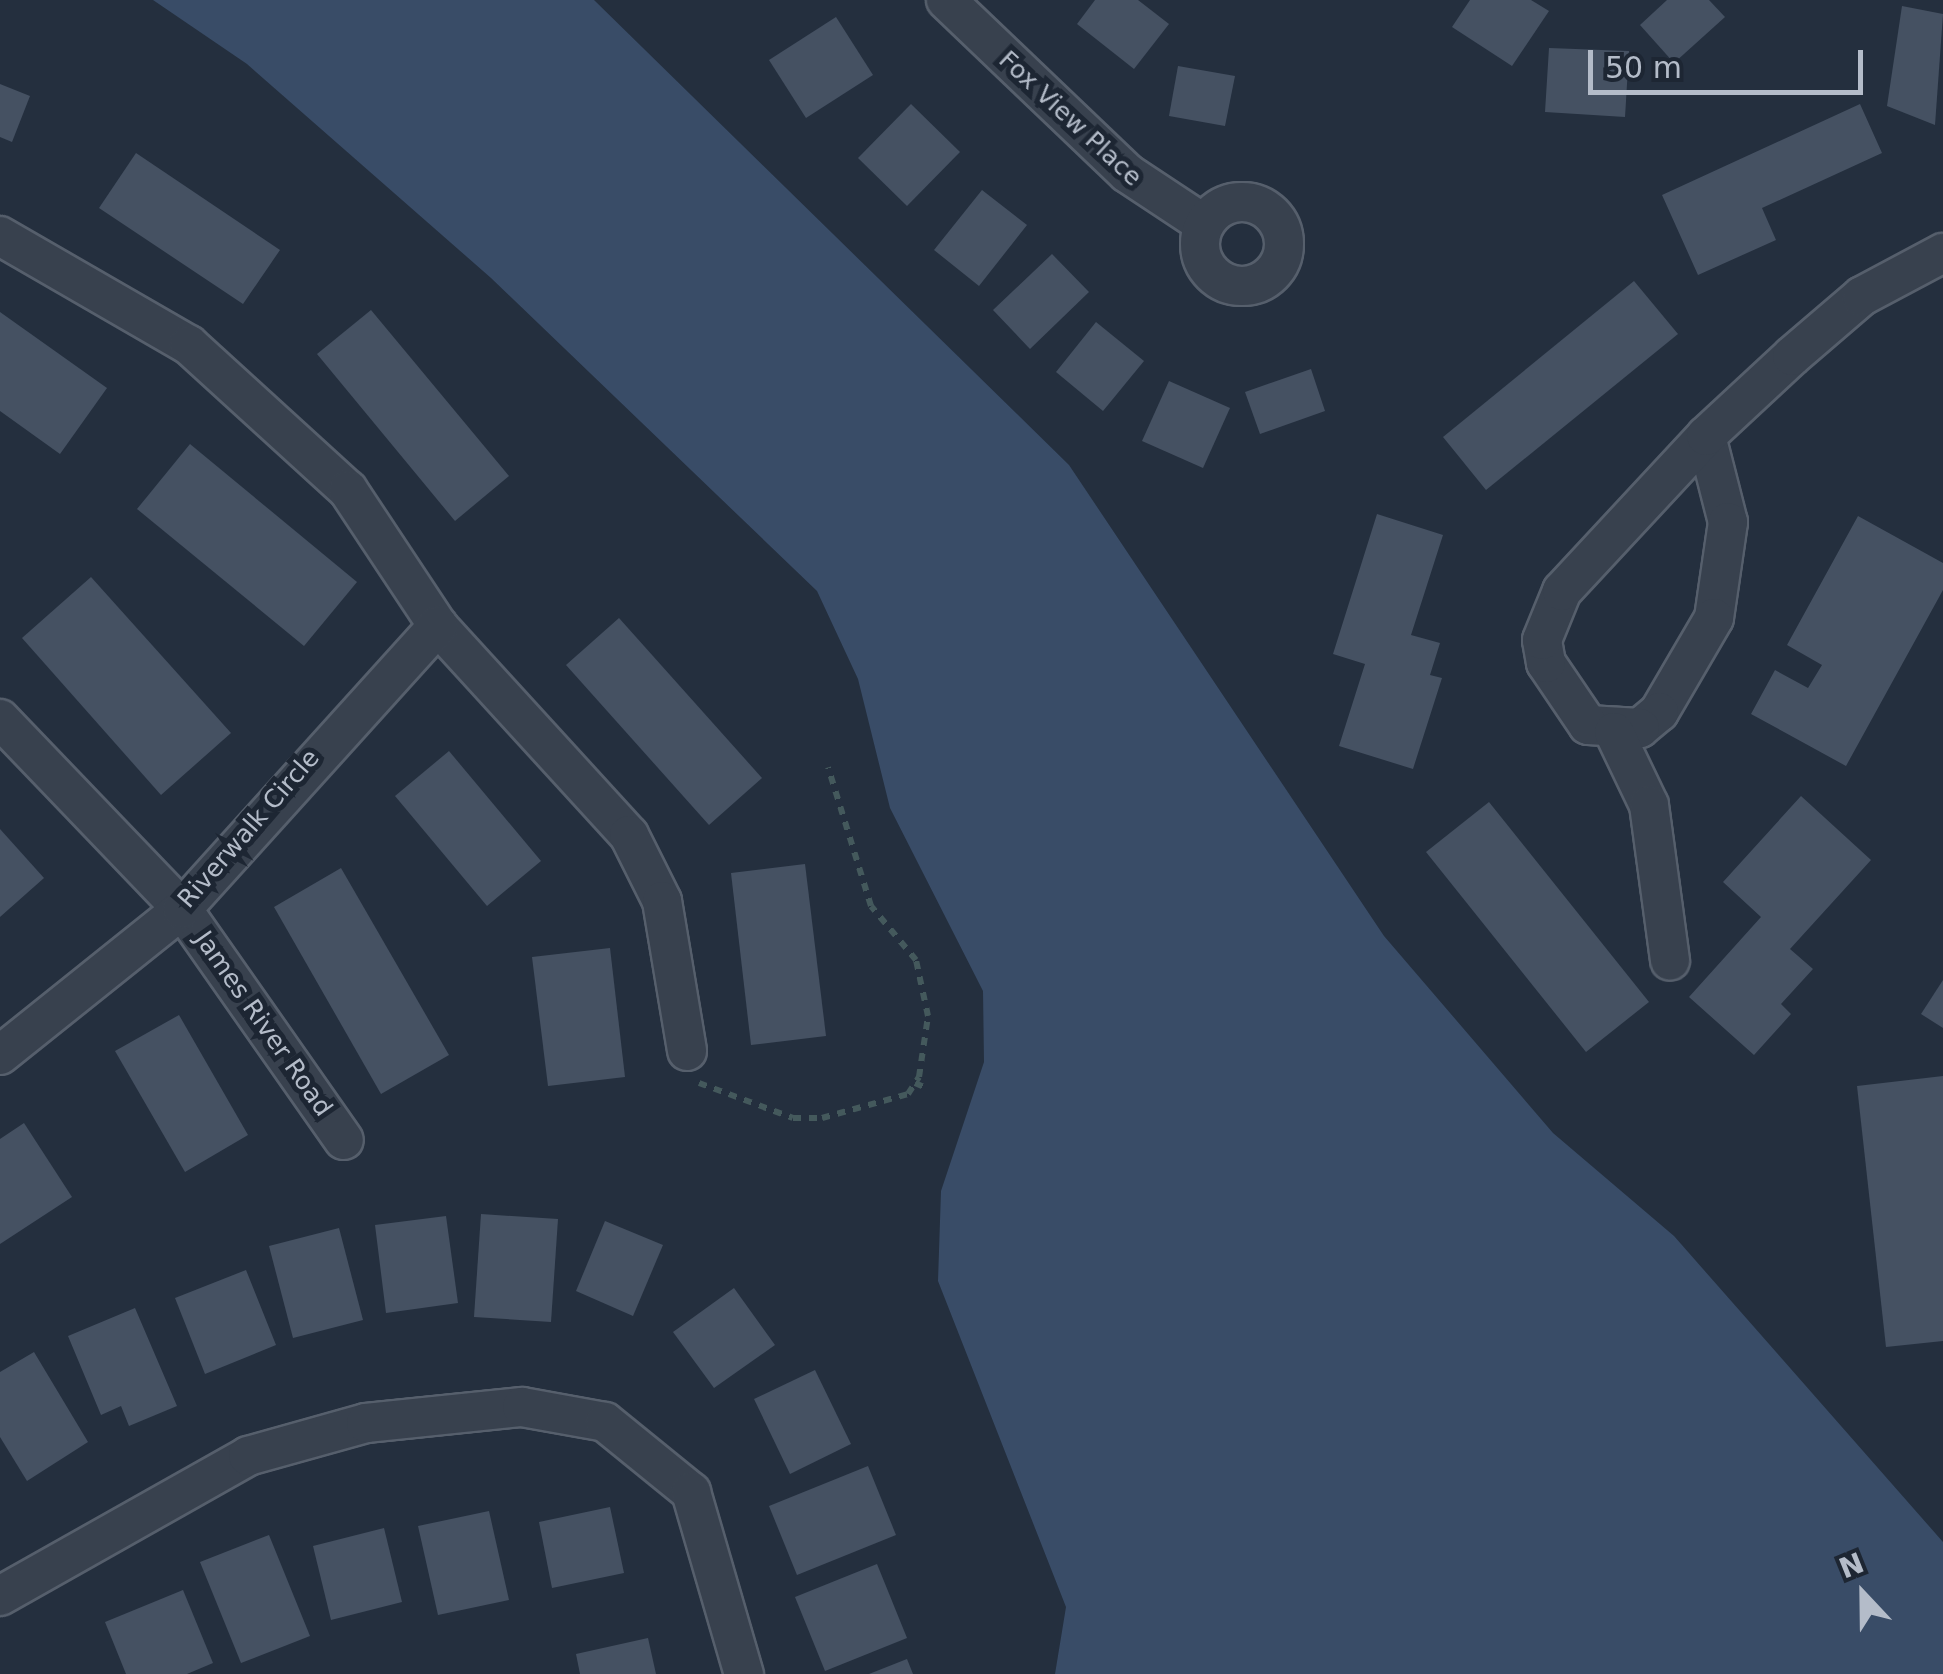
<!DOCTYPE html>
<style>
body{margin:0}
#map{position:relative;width:1943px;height:1674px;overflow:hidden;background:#242f3e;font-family:"DejaVu Sans",sans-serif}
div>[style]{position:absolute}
.water>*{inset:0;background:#394c67}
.building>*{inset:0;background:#455162}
.path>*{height:6px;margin-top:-3px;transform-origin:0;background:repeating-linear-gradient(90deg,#44595c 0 8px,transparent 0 16px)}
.roads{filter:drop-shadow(2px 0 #565f6c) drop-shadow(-2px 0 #565f6c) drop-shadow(0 2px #565f6c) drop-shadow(0 -2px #565f6c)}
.minor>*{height:38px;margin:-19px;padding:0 19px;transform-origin:19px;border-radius:19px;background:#38414e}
.minor>.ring{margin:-19px;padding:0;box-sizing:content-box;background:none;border:38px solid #38414e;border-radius:50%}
span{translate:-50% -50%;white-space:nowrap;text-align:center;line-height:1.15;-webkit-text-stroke:10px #1d2633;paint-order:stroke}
.street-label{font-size:25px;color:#b4bcc9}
.north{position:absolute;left:1813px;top:1544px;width:100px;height:100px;-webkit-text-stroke:8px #1d2633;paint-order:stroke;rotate:338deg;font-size:28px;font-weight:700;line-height:40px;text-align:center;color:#b4bcc9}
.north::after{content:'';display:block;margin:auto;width:35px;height:45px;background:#b4bcc9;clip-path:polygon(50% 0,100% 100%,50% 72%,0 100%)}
.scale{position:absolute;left:1588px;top:50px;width:275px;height:45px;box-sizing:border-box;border:5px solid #b4bcc9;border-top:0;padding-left:12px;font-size:30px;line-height:35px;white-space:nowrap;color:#b4bcc9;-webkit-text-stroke:8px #1d2633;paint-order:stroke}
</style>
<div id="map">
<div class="water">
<i style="clip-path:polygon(153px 0,594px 0,1069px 465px,1384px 936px,1553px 1133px,1674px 1236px,1943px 1542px,1943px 1674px,1055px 1674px,1066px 1607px,938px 1281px,941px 1191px,984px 1062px,983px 991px,890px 808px,858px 679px,817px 591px,491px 278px,247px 64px)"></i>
</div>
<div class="building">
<i style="clip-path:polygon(1095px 0,1138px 0,1169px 24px,1134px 69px,1077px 24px)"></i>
<i style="clip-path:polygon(1470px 0,1531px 0,1549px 11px,1512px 66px,1452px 27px)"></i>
<i style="clip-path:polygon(1667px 0,1709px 0,1725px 17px,1674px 63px,1640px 25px)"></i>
<i style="clip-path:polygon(1902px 6px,1943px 14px,1935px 125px,1887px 106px)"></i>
<i style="clip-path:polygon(836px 17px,873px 75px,806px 118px,769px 60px)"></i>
<i style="clip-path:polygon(1549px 48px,1629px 51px,1625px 117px,1545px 112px)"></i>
<i style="clip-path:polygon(1178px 66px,1235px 76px,1225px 126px,1169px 116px)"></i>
<i style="clip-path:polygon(0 84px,30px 96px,12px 142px,0 137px)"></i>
<i style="clip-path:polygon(911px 104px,960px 152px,907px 206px,858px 158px)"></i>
<i style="clip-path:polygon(1860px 104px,1882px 153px,1762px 208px,1776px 240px,1698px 275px,1662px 195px)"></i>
<i style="clip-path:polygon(136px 153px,280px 250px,243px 304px,99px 208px)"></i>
<i style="clip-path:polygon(982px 190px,1027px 225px,979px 286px,934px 250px)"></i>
<i style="clip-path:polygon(1052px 254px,1089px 292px,1030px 349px,993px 310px)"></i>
<i style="clip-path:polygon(1634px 281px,1678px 334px,1486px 490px,1443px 437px)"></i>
<i style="clip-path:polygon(371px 310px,509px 476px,455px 521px,317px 354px)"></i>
<i style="clip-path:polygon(0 312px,107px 388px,60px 454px,0 411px)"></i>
<i style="clip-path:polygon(1096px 322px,1144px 361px,1103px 411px,1056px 372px)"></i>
<i style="clip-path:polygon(1311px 369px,1325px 411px,1260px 434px,1245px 392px)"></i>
<i style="clip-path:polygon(1169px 381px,1230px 408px,1203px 468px,1142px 441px)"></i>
<i style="clip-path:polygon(190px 444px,357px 582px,304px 646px,137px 509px)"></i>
<i style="clip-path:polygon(1377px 514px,1443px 535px,1411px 635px,1440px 643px,1430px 675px,1442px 678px,1413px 769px,1339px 746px,1365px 664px,1333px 654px)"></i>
<i style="clip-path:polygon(1858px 516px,1943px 563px,1943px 590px,1846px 766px,1751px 714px,1775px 670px,1808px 688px,1822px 665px,1787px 645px)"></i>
<i style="clip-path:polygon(91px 577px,231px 733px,161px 795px,22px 638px)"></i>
<i style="clip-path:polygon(619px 618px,762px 778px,709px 825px,566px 665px)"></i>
<i style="clip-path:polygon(449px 751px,541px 861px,487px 906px,395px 796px)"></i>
<i style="clip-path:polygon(1801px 796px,1871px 860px,1790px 949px,1813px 969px,1781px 1004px,1791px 1014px,1754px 1055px,1689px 997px,1761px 917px,1723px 882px)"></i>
<i style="clip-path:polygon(1489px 802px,1649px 1002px,1586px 1052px,1426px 852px)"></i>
<i style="clip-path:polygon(0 829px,44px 878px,0 917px)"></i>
<i style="clip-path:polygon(805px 864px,826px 1036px,751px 1045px,731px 873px)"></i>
<i style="clip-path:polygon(341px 868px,449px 1055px,381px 1094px,274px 907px)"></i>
<i style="clip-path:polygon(610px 948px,625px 1077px,548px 1086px,532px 957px)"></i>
<i style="clip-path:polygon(1943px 980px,1943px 1028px,1921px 1014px)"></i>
<i style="clip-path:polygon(179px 1015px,248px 1135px,185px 1172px,115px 1051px)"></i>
<i style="clip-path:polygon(1943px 1076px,1943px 1341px,1886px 1347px,1857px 1086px)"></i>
<i style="clip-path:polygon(24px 1123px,72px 1197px,0 1244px,0 1139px)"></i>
<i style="clip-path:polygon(481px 1214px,558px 1219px,551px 1322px,474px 1317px)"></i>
<i style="clip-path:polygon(446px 1216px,458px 1303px,386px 1313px,375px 1225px)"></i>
<i style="clip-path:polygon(605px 1221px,663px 1245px,633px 1316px,576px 1291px)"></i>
<i style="clip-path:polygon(339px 1228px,363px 1320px,293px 1338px,269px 1246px)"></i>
<i style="clip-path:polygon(246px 1270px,276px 1345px,205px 1374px,175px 1298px)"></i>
<i style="clip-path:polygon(734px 1288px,775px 1345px,714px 1388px,673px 1332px)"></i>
<i style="clip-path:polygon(135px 1308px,177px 1406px,129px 1426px,121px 1406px,101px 1415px,68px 1336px)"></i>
<i style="clip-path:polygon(34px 1352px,88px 1442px,27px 1481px,0 1437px,0 1372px)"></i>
<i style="clip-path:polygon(815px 1370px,851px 1444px,790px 1474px,754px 1399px)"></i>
<i style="clip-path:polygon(868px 1466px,896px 1535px,797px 1575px,769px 1506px)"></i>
<i style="clip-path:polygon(610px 1507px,624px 1573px,552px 1588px,539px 1522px)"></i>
<i style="clip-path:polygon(489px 1511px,509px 1600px,438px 1615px,418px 1526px)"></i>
<i style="clip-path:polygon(384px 1528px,402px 1602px,331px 1620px,313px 1546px)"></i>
<i style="clip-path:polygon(269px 1535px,310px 1636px,241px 1663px,200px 1562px)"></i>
<i style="clip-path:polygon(877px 1564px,907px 1638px,825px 1671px,795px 1597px)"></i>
<i style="clip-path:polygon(183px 1590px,213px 1663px,187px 1674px,126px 1674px,105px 1622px)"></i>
<i style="clip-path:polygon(648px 1638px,656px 1674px,580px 1674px,576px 1654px)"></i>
<i style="clip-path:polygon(907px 1659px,913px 1674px,869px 1674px)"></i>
</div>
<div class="path">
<i style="left:699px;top:1083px;width:100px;rotate:20.4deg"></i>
<i style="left:793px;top:1118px;width:29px"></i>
<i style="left:822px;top:1118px;width:89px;rotate:-15.6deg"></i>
<i style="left:908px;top:1094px;width:20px;rotate:-57deg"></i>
<i style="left:919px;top:1077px;width:62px;rotate:-81.6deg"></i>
<i style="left:928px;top:1016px;width:57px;rotate:-102.1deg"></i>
<i style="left:916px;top:960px;width:70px;rotate:-129.8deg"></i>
<i style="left:871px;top:906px;width:145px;rotate:-107.2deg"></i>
<i style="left:915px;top:1083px;width:12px;rotate:24deg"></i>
</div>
<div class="roads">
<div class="minor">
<i style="left:946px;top:0;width:250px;rotate:43.7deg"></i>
<i style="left:1127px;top:173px;width:92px;rotate:33.5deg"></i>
<i class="ring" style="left:1200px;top:202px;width:46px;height:46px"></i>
<i style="left:0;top:236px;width:218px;rotate:30deg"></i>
<i style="left:189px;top:345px;width:215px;rotate:42.4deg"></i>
<i style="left:348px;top:490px;width:163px;rotate:56.5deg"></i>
<i style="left:438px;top:626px;width:283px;rotate:47.6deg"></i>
<i style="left:629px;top:835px;width:74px;rotate:63.4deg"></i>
<i style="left:662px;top:901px;width:152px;rotate:80.5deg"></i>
<i style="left:1706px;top:436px;width:89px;rotate:75.7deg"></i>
<i style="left:1728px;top:522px;width:97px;rotate:98.3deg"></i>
<i style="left:1714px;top:618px;width:109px;rotate:120.3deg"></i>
<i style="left:1659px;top:712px;width:25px;rotate:140deg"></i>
<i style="left:1640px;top:728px;width:52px;rotate:-176.7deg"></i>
<i style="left:1588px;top:725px;width:75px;rotate:-124.1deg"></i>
<i style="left:1546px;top:663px;width:23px;rotate:-100deg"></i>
<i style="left:1542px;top:640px;width:53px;rotate:-67.8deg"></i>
<i style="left:1562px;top:591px;width:212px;rotate:-47.1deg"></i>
<i style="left:1706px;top:436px;width:117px;rotate:-42.9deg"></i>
<i style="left:1792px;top:356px;width:92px;rotate:-40.6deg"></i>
<i style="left:1862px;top:296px;width:92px;rotate:-28deg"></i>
<i style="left:0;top:719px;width:263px;rotate:46.2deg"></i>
<i style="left:182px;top:909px;width:282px;rotate:55deg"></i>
<i style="left:1614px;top:732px;width:81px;rotate:64.4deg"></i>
<i style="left:1649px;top:805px;width:157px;rotate:82.3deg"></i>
<i style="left:0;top:1055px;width:233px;rotate:-38.7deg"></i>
<i style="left:182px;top:909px;width:382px;rotate:-47.9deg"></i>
<i style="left:0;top:1596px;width:285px;rotate:-29.4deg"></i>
<i style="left:248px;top:1456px;width:123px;rotate:-15.6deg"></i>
<i style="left:366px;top:1423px;width:157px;rotate:-5.9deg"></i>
<i style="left:522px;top:1407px;width:84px;rotate:10.2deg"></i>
<i style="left:605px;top:1422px;width:111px;rotate:39.1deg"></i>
<i style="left:691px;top:1492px;width:190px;rotate:73.8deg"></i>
</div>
</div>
<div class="street-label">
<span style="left:1070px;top:119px;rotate:43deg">Fox View Place</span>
<span style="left:249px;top:829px;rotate:-49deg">Riverwalk Circle</span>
<span style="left:263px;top:1024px;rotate:55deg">James River Road</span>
</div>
<div class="north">N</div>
<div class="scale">50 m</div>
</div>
